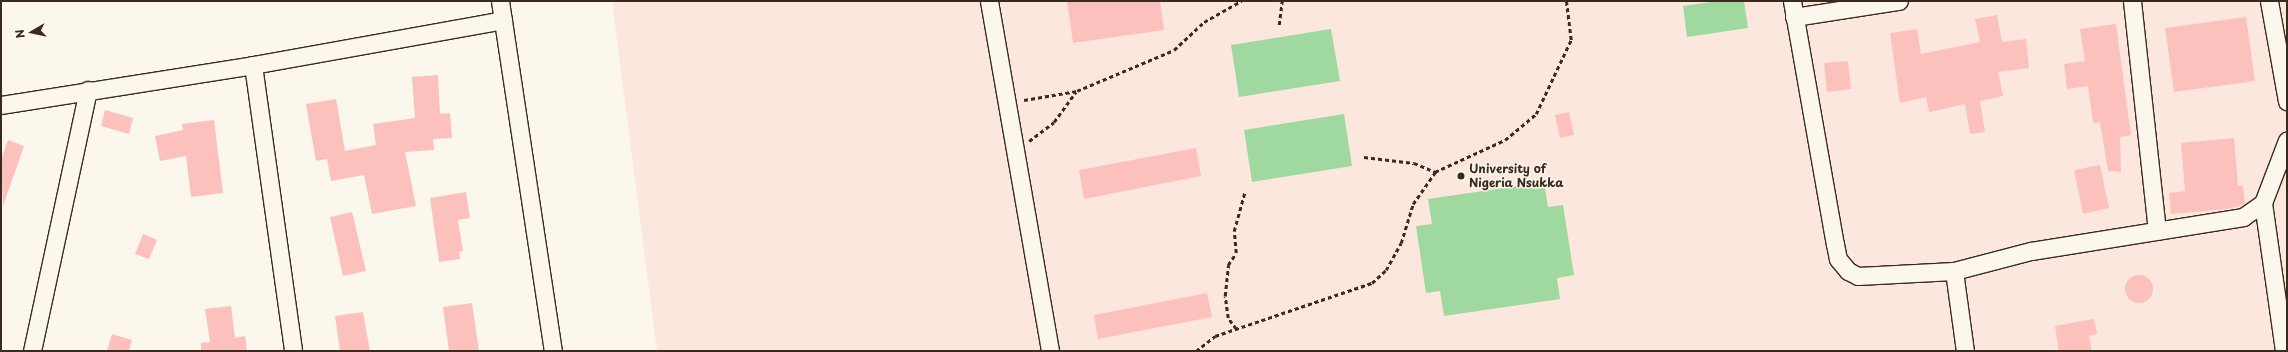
<!DOCTYPE html>
<style>
body{margin:0}
#map{position:relative;width:2288px;height:352px;overflow:hidden;background:#fbf7ec;font-family:"Playpen Sans",sans-serif}
div>[style]{position:absolute}
.built>*{inset:0;background:#fce7de}
.green>*{inset:0;background:#9fd99f}
.building>*{inset:0;background:#fdc1bd}
.round{border-radius:50%}
.path>*{height:2.5px;margin-top:-1.25px;transform-origin:0;background:repeating-linear-gradient(90deg,#3b2a1e 0 4px,transparent 0 7px)}
.roads{filter:drop-shadow(1px 0 #3b2a1e) drop-shadow(-1px 0 #3b2a1e) drop-shadow(0 1px #3b2a1e) drop-shadow(0 -1px #3b2a1e)}
.minor>*{height:17px;margin:-8.5px;padding:0 8.5px;transform-origin:8.5px;border-radius:8.5px;background:#fbf7ec}
.dots>*{width:11px;height:11px;translate:-50% -50%;box-sizing:border-box;border:2px solid #fbf7ec;border-radius:50%}
span{translate:-50% -50%;white-space:nowrap;text-align:center;line-height:1.15;-webkit-text-stroke:3px #fbf7ec;paint-order:stroke}
.poi-label{font-size:12px;color:#3b2a1e;font-weight:700}
.left{translate:0 -50%;text-align:left}
.frame{position:absolute;inset:0;border:2px solid #3b2a1e;pointer-events:none}
.north{position:absolute;left:12px;top:12px;width:40px;height:40px;-webkit-text-stroke:3px #fbf7ec;paint-order:stroke;rotate:261deg;font-size:11px;font-weight:700;line-height:16px;text-align:center;color:#3b2a1e}
.north::after{content:'';display:block;margin:auto;width:14px;height:18px;background:#3b2a1e;clip-path:polygon(50% 0,100% 100%,50% 72%,0 100%)}
</style>
<div id="map">
<div class="built">
<i style="clip-path:polygon(612px 1px,2287px 1px,2287px 351px,657px 351px)"></i>
</div>
<div class="green">
<i style="clip-path:polygon(1718px 1px,1744px 1px,1748px 28px,1687px 37px,1683px 6px)"></i>
<i style="clip-path:polygon(1331px 29px,1340px 81px,1239px 97px,1231px 45px)"></i>
<i style="clip-path:polygon(1344px 114px,1352px 166px,1252px 182px,1244px 130px)"></i>
<i style="clip-path:polygon(1544px 182px,1548px 207px,1563px 205px,1574px 275px,1557px 278px,1560px 299px,1444px 316px,1440px 291px,1426px 293px,1416px 226px,1432px 224px,1428px 199px)"></i>
</div>
<div class="building">
<i style="clip-path:polygon(1067px 1px,1160px 1px,1164px 30px,1073px 43px)"></i>
<i style="clip-path:polygon(1997px 15px,2002px 42px,2026px 39px,2029px 68px,1998px 72px,2003px 96px,1980px 101px,1985px 132px,1970px 134px,1965px 104px,1929px 112px,1926px 97px,1900px 103px,1890px 33px,1917px 29px,1921px 54px,1980px 42px,1975px 19px)"></i>
<i style="clip-path:polygon(2246px 17px,2255px 81px,2174px 92px,2165px 28px)"></i>
<i style="clip-path:polygon(2116px 24px,2131px 135px,2120px 137px,2121px 172px,2108px 171px,2100px 122px,2093px 123px,2088px 86px,2067px 89px,2064px 64px,2085px 61px,2080px 29px)"></i>
<i style="clip-path:polygon(1848px 61px,1851px 89px,1827px 92px,1824px 63px)"></i>
<i style="clip-path:polygon(438px 75px,440px 114px,450px 113px,452px 138px,433px 139px,434px 150px,405px 152px,416px 206px,372px 214px,364px 175px,331px 181px,327px 159px,316px 161px,306px 104px,336px 99px,345px 151px,376px 145px,373px 124px,415px 118px,412px 77px)"></i>
<i style="clip-path:polygon(105px 110px,133px 118px,129px 134px,101px 126px)"></i>
<i style="clip-path:polygon(1569px 112px,1574px 135px,1560px 138px,1555px 115px)"></i>
<i style="clip-path:polygon(214px 120px,223px 193px,191px 197px,186px 156px,160px 161px,155px 136px,183px 130px,182px 124px)"></i>
<i style="clip-path:polygon(2234px 138px,2238px 186px,2243px 186px,2245px 204px,2228px 209px,2171px 214px,2169px 193px,2185px 191px,2181px 143px)"></i>
<i style="clip-path:polygon(8px 140px,24px 146px,3px 206px,1px 160px)"></i>
<i style="clip-path:polygon(1196px 148px,1201px 176px,1084px 199px,1079px 170px)"></i>
<i style="clip-path:polygon(2100px 165px,2109px 208px,2083px 214px,2074px 170px)"></i>
<i style="clip-path:polygon(466px 192px,470px 218px,458px 220px,463px 251px,459px 252px,460px 259px,439px 262px,430px 198px)"></i>
<i style="clip-path:polygon(352px 212px,366px 271px,343px 276px,330px 217px)"></i>
<i style="clip-path:polygon(143px 234px,157px 240px,149px 259px,135px 254px)"></i>
<i class="round" style="left:2125px;top:275px;width:28px;height:28px"></i>
<i style="clip-path:polygon(1207px 293px,1212px 317px,1098px 339px,1094px 315px)"></i>
<i style="clip-path:polygon(472px 303px,479px 351px,449px 351px,443px 307px)"></i>
<i style="clip-path:polygon(231px 306px,235px 338px,245px 336px,247px 351px,201px 351px,201px 343px,210px 342px,205px 309px)"></i>
<i style="clip-path:polygon(363px 312px,370px 351px,340px 351px,335px 316px)"></i>
<i style="clip-path:polygon(2094px 319px,2097px 334px,2089px 336px,2092px 351px,2059px 351px,2055px 326px)"></i>
<i style="clip-path:polygon(112px 334px,132px 340px,129px 351px,107px 351px)"></i>
</div>
<div class="path">
<i style="left:1279px;top:25px;width:24px;rotate:-83deg"></i>
<i style="left:1024px;top:100px;width:54px;rotate:-9.6deg"></i>
<i style="left:1077px;top:91px;width:105px;rotate:-22.9deg"></i>
<i style="left:1174px;top:50px;width:41px;rotate:-43deg"></i>
<i style="left:1204px;top:22px;width:43px;rotate:-29.6deg"></i>
<i style="left:1029px;top:141px;width:31px;rotate:-37deg"></i>
<i style="left:1054px;top:122px;width:37px;rotate:-54deg"></i>
<i style="left:1364px;top:157px;width:50px;rotate:6.8deg"></i>
<i style="left:1414px;top:163px;width:23px;rotate:23deg"></i>
<i style="left:1236px;top:329px;width:14px;rotate:-126deg"></i>
<i style="left:1228px;top:318px;width:22px;rotate:-98deg"></i>
<i style="left:1225px;top:296px;width:31px;rotate:-84deg"></i>
<i style="left:1228px;top:265px;width:14px;rotate:-56deg"></i>
<i style="left:1236px;top:253px;width:22px;rotate:-95deg"></i>
<i style="left:1234px;top:231px;width:41px;rotate:-74.6deg"></i>
<i style="left:1196px;top:351px;width:24px;rotate:-38deg"></i>
<i style="left:1215px;top:336px;width:166px;rotate:-18.7deg"></i>
<i style="left:1372px;top:283px;width:19px;rotate:-43deg"></i>
<i style="left:1386px;top:270px;width:31px;rotate:-61deg"></i>
<i style="left:1401px;top:243px;width:41px;rotate:-72.9deg"></i>
<i style="left:1413px;top:204px;width:39px;rotate:-55deg"></i>
<i style="left:1435px;top:172px;width:77px;rotate:-24.6deg"></i>
<i style="left:1505px;top:140px;width:40px;rotate:-40deg"></i>
<i style="left:1536px;top:114px;width:82px;rotate:-64.7deg"></i>
<i style="left:1571px;top:40px;width:39px;rotate:-97deg"></i>
</div>
<div class="roads">
<div class="minor">
<i style="left:500px;top:1px;width:354px;rotate:81.4deg"></i>
<i style="left:989px;top:1px;width:355px;rotate:80.1deg"></i>
<i style="left:1792px;top:1px;width:247px;rotate:80deg"></i>
<i style="left:1835px;top:244px;width:15px;rotate:79deg"></i>
<i style="left:1838px;top:259px;width:16px;rotate:50deg"></i>
<i style="left:1848px;top:271px;width:11px;rotate:27deg"></i>
<i style="left:1858px;top:276px;width:96px;rotate:-3deg"></i>
<i style="left:1954px;top:271px;width:80px;rotate:-14.6deg"></i>
<i style="left:2031px;top:251px;width:215px;rotate:-9.1deg"></i>
<i style="left:2243px;top:217px;width:24px;rotate:-35deg"></i>
<i style="left:2263px;top:203px;width:67px;rotate:-69.1deg"></i>
<i style="left:2132px;top:1px;width:231px;rotate:83.8deg"></i>
<i style="left:2269px;top:1px;width:102px;rotate:79.8deg"></i>
<i style="left:1794px;top:17px;width:106px;rotate:-8.7deg"></i>
<i style="left:253px;top:65px;width:289px;rotate:82deg"></i>
<i style="left:1px;top:105px;width:255px;rotate:-9deg"></i>
<i style="left:253px;top:65px;width:254px;rotate:-10.2deg"></i>
<i style="left:2263px;top:203px;width:149px;rotate:81.9deg"></i>
<i style="left:1954px;top:271px;width:81px;rotate:82.2deg"></i>
<i style="left:32px;top:351px;width:267px;rotate:-77.9deg"></i>
</div>
</div>
<div class="dots">
<i style="left:1461px;top:176px;background:#3b2a1e"></i>
</div>
<div class="poi-label">
<span class="left" style="left:1469px;top:176px">University of<br>Nigeria Nsukka</span>
</div>
<div class="frame"></div>
<div class="north">N</div>
</div>
